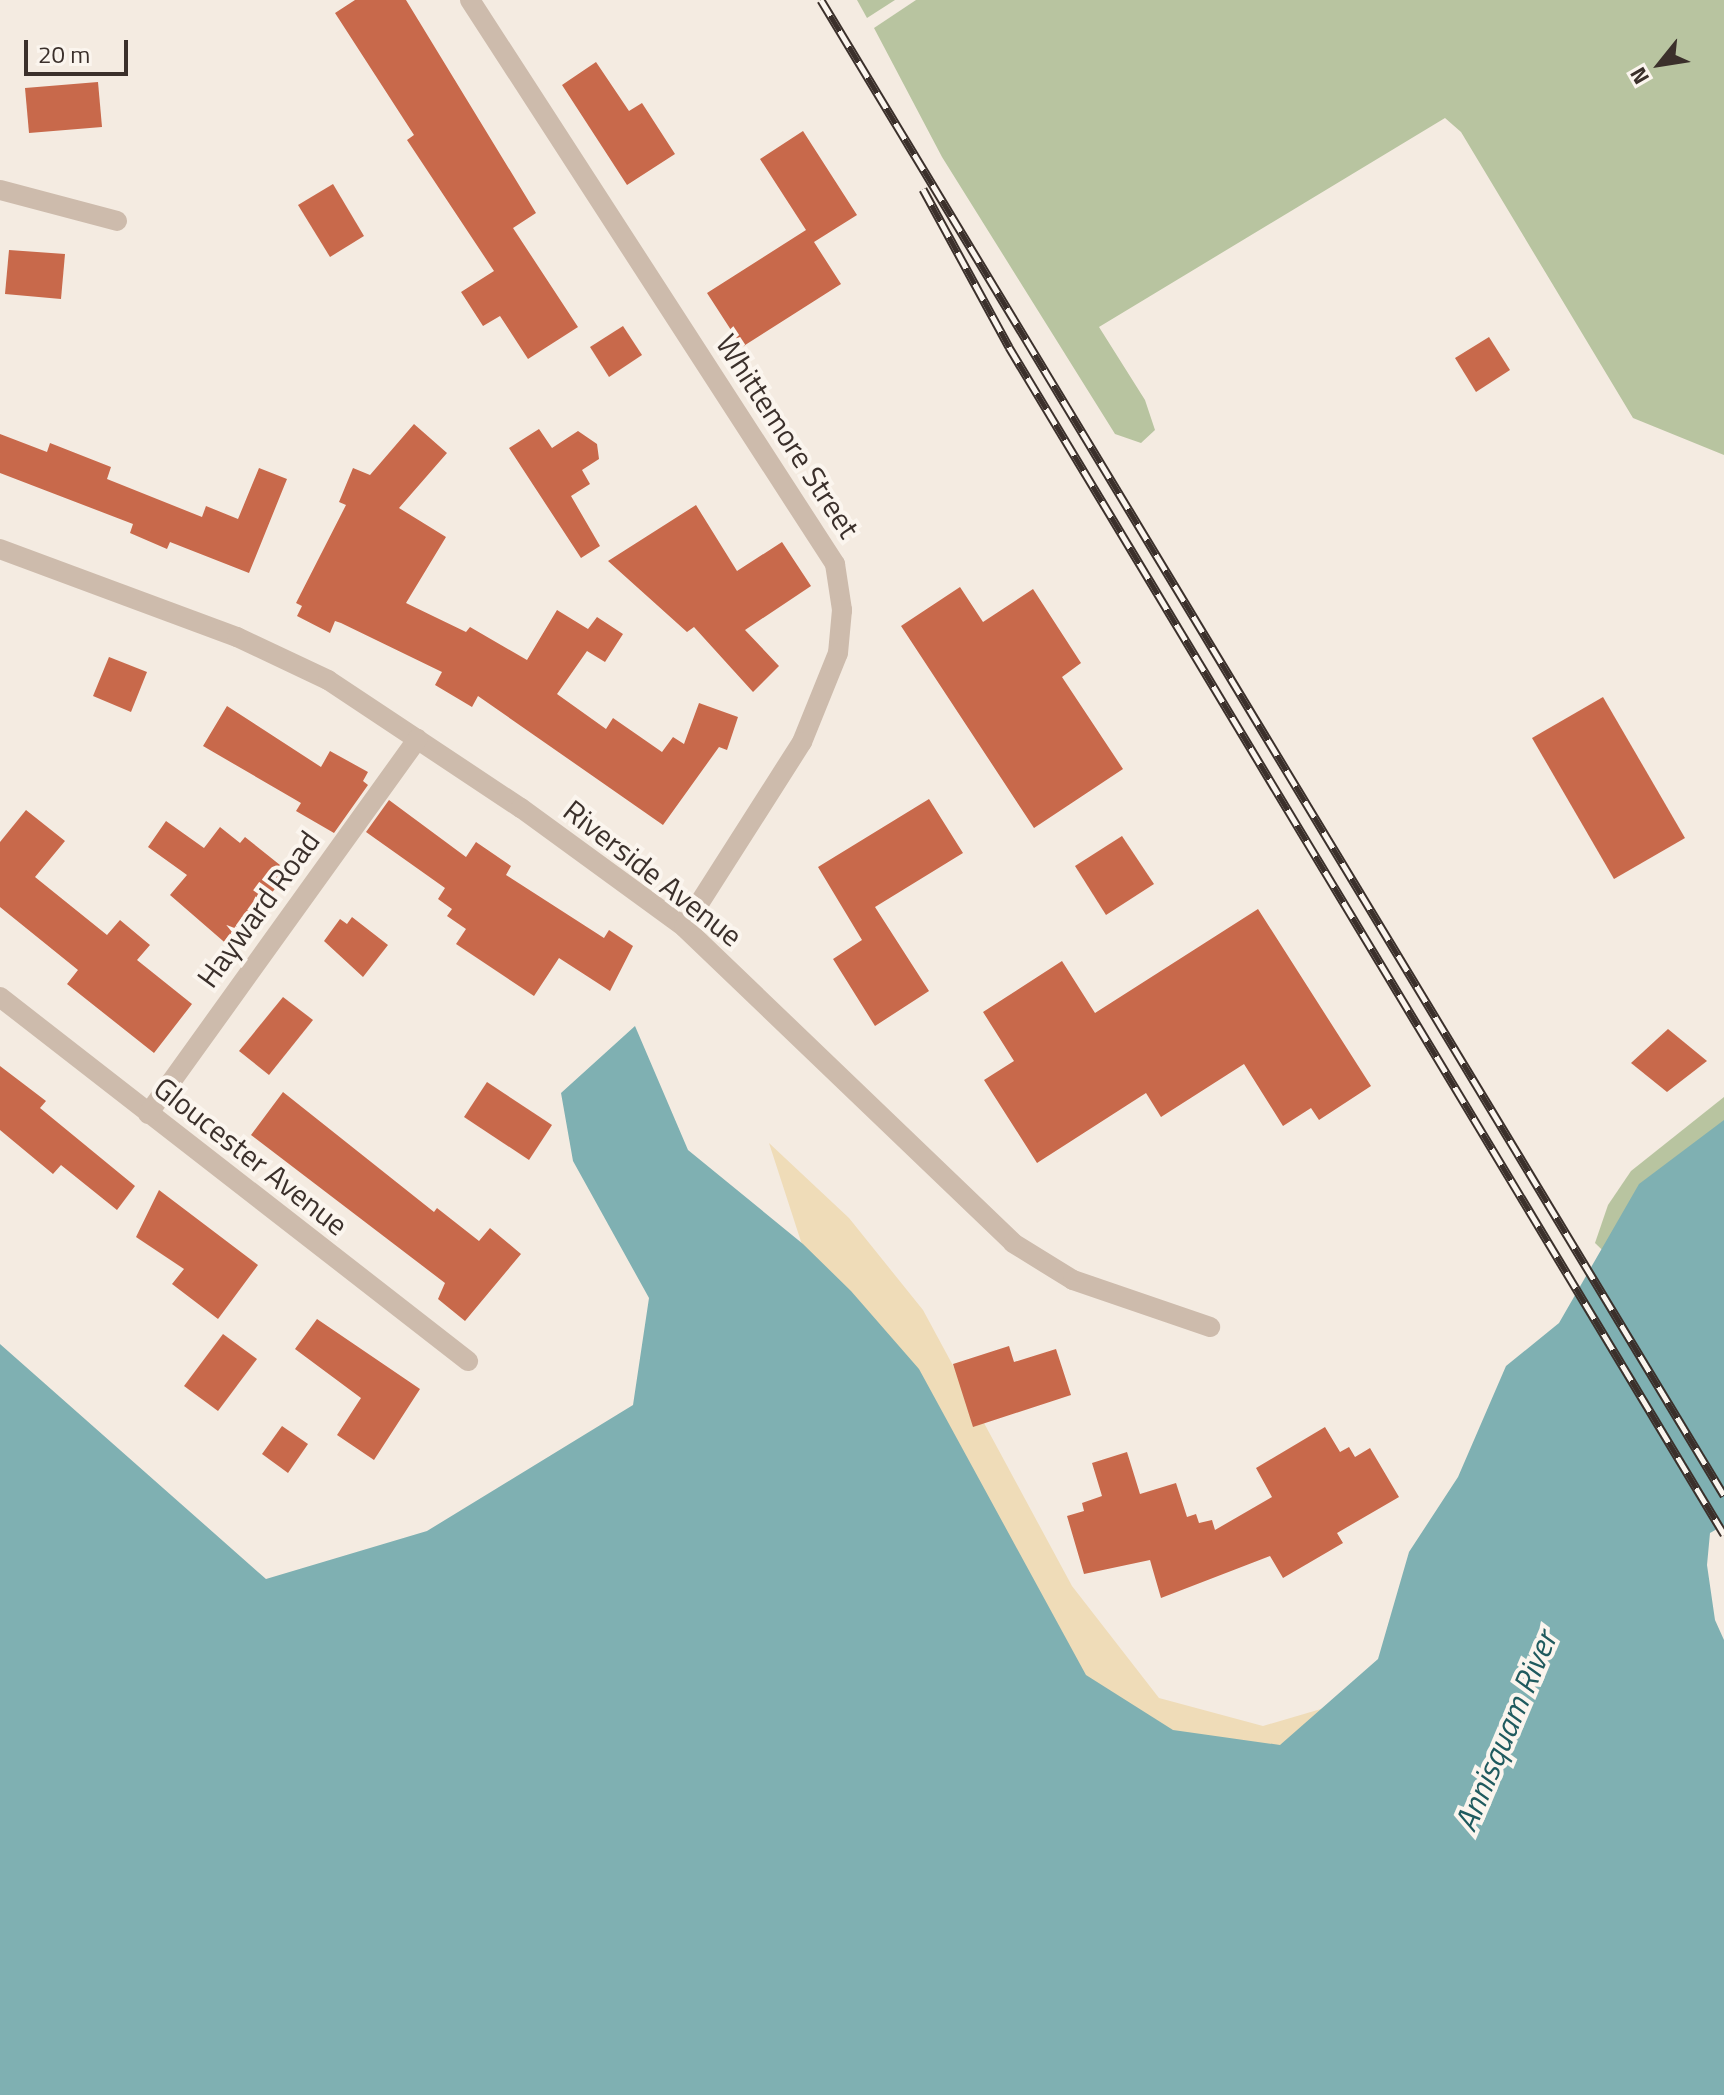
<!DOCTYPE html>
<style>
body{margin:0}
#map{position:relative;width:1724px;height:2095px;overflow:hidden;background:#f4ebe1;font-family:"Titillium Web",sans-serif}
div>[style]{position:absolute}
.green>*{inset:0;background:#b8c4a0}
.sand>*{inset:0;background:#efdcb8}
.water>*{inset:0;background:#7fb0b2}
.building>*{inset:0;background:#c8694b}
.minor>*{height:20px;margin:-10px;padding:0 10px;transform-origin:10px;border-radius:10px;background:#cdbbac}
.rail>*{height:9px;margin-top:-4.5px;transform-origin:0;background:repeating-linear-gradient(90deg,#fbf5ee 0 18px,#3b302b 0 36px);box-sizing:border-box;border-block:2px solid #3b302b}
span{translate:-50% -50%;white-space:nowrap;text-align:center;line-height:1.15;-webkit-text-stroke:8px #fbf5ee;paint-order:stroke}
.street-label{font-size:30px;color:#3b302b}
.water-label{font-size:32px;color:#1f5a5e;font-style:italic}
.north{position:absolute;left:1620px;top:24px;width:80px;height:80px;-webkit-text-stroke:6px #fbf5ee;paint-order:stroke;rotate:240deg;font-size:22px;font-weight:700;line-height:32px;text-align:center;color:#3b302b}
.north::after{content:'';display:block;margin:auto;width:28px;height:36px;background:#3b302b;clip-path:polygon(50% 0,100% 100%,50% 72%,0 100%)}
.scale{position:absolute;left:24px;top:40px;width:104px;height:36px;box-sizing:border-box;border:4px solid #3b302b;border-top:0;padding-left:10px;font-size:24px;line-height:28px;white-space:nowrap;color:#3b302b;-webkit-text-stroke:6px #fbf5ee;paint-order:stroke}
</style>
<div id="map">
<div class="green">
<i style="clip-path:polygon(857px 0,895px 0,867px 18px)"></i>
<i style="clip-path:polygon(916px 0,1724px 0,1724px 455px,1633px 418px,1461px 132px,1445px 118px,1099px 327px,1145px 400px,1155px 430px,1141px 443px,1115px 434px,942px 157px,874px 28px)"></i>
<i style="clip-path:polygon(1724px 1097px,1724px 1171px,1623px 1270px,1595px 1243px,1608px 1205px,1631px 1171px)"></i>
</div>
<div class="sand">
<i style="clip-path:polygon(769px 1143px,849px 1218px,923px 1310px,1072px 1586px,1159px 1698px,1263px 1726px,1365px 1696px,1257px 1778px,1093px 1689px,806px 1257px)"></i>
</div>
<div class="water">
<i style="clip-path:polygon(635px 1026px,688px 1150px,803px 1244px,851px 1291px,919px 1369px,1086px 1675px,1173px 1730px,1280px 1745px,1378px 1659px,1409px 1552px,1458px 1477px,1506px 1366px,1559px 1323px,1639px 1184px,1724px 1120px,1724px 1525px,1710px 1533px,1707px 1565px,1715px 1620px,1724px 1640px,1724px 2095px,0 2095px,0 1344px,266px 1579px,427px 1531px,633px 1405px,649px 1298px,573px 1161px,561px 1093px)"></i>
</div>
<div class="building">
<i style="clip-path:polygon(355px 0,406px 0,536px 213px,513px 228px,578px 327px,528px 359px,500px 316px,483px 326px,461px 292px,494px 271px,407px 140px,414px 135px,335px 13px)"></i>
<i style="clip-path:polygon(596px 62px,629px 111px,642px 103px,675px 154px,627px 185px,562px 85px)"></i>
<i style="clip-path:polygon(98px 82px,102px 127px,29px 133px,25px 88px)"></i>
<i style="clip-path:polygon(803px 131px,857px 215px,814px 242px,841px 284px,742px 347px,707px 293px,806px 230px,760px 159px)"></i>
<i style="clip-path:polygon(333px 184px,364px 236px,330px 257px,298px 205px)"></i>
<i style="clip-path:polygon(9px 250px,65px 254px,61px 299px,5px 294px)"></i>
<i style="clip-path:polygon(623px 326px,642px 355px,609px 377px,590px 347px)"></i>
<i style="clip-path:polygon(1489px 337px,1510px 370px,1476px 392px,1455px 358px)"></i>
<i style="clip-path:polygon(414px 424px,447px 453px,399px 508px,446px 537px,406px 603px,466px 632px,470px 627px,527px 660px,557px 610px,588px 629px,597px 617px,623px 634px,605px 662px,587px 651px,557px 694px,606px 729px,613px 718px,662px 752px,673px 737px,684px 744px,699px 703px,738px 717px,727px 750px,719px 747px,663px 825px,478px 696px,472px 707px,435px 685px,442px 672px,341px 623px,335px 621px,330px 633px,297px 616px,302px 606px,296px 603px,346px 505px,339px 502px,353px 468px,370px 475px)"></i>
<i style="clip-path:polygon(539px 429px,552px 448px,578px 431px,597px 444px,599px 459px,582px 470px,590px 484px,571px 496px,600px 546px,581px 558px,509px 448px)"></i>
<i style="clip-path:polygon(0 434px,47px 452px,50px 443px,111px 467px,107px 479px,202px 517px,206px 506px,238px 519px,259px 468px,287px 479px,249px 573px,170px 542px,167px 549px,130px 533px,133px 524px,0 473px)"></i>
<i style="clip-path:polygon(696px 505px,737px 571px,782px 542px,811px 586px,745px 630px,779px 666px,753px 692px,694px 627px,687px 632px,608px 561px)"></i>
<i style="clip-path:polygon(960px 587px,983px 622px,1033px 589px,1081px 663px,1062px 677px,1123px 769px,1034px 828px,901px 626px)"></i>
<i style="clip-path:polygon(109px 657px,147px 672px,131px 712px,93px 696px)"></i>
<i style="clip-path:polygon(1603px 697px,1685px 838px,1614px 879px,1532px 738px)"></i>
<i style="clip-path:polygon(227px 706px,321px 767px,330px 751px,368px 772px,363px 781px,368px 785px,334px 833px,296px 811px,301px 803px,203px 746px)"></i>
<i style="clip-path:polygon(929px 799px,963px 853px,875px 907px,929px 991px,875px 1026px,833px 959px,862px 940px,818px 867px)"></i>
<i style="clip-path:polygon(389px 800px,466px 857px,476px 842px,511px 866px,506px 875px,604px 938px,609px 930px,633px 946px,610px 991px,559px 958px,534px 996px,456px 944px,466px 929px,447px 916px,452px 909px,438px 899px,445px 888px,366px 832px)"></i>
<i style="clip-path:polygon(26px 810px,65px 841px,35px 877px,107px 935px,120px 920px,150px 945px,137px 960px,192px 1004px,154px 1053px,67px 984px,78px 970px,0 907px,0 842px)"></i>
<i style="clip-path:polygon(166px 821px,204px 848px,220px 827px,240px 843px,245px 837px,280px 865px,275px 871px,284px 877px,230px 947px,170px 895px,187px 875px,148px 847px)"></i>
<i style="clip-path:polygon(1122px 836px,1154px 884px,1106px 915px,1075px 866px)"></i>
<i style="clip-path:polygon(1258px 909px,1371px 1086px,1319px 1120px,1311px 1108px,1283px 1126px,1244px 1064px,1161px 1117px,1146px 1093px,1037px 1163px,984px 1080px,1014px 1061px,983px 1012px,1062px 961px,1095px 1013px)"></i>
<i style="clip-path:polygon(352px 917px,388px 945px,363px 977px,324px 941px,340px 919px,347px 924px)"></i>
<i style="clip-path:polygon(283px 997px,313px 1020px,269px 1075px,239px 1051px)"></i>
<i style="clip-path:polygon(1668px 1029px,1707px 1061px,1667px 1092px,1631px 1063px)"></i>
<i style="clip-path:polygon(0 1066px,46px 1101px,40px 1108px,135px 1186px,117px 1210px,61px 1165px,53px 1174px,0 1130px)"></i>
<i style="clip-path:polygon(487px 1082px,552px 1125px,529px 1160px,464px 1117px)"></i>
<i style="clip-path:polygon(283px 1092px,434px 1212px,437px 1208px,479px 1241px,490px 1228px,521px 1254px,465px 1321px,438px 1299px,445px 1283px,251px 1135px)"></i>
<i style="clip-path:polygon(159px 1190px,258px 1265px,218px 1319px,172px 1284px,184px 1269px,136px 1237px)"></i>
<i style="clip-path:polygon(317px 1319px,420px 1389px,374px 1460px,337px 1435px,361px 1398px,295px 1349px)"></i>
<i style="clip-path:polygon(223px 1334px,257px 1359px,218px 1411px,184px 1386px)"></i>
<i style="clip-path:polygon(1009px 1346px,1014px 1362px,1056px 1349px,1071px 1395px,973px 1427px,953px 1364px)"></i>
<i style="clip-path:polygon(282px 1426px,308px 1444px,288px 1473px,262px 1454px)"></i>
<i style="clip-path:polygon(1325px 1427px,1340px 1452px,1349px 1447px,1355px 1457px,1370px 1448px,1399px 1497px,1337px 1533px,1343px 1543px,1283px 1578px,1270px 1556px,1161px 1598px,1150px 1560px,1084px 1574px,1067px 1516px,1084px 1511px,1082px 1503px,1102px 1496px,1092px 1463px,1127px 1452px,1140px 1494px,1176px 1483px,1187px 1517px,1196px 1514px,1199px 1523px,1212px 1520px,1215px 1530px,1272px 1497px,1256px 1468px)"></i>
</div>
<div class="minor">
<i style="left:470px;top:0;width:672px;rotate:57.09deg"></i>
<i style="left:835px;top:564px;width:47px;rotate:81.3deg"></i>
<i style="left:842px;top:610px;width:43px;rotate:95.3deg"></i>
<i style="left:838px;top:653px;width:96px;rotate:112deg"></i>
<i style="left:802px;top:742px;width:219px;rotate:122.5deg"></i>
<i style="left:0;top:190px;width:121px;rotate:14.8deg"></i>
<i style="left:0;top:549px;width:253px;rotate:20.4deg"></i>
<i style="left:237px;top:637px;width:101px;rotate:25.3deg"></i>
<i style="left:328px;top:680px;width:232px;rotate:33.6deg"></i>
<i style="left:521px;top:808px;width:202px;rotate:36.1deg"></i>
<i style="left:684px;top:927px;width:456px;rotate:43.8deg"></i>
<i style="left:1013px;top:1243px;width:70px;rotate:31.7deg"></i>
<i style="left:1073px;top:1280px;width:145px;rotate:18.9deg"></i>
<i style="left:0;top:997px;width:593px;rotate:37.87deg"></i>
<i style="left:148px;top:1114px;width:462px;rotate:-54.3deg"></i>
</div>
<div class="rail">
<i style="left:821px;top:0;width:1747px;rotate:58.87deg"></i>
<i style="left:923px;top:189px;width:180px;rotate:61.4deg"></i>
<i style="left:1009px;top:347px;width:1386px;rotate:58.94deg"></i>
</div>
<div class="street-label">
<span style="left:788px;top:436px;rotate:57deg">Whittemore Street</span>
<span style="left:653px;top:873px;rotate:38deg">Riverside Avenue</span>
<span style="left:258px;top:909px;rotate:-54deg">Hayward Road</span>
<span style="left:251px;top:1156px;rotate:38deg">Gloucester Avenue</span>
</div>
<div class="water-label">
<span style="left:1505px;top:1731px;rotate:-67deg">Annisquam River</span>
</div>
<div class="north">N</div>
<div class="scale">20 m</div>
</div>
